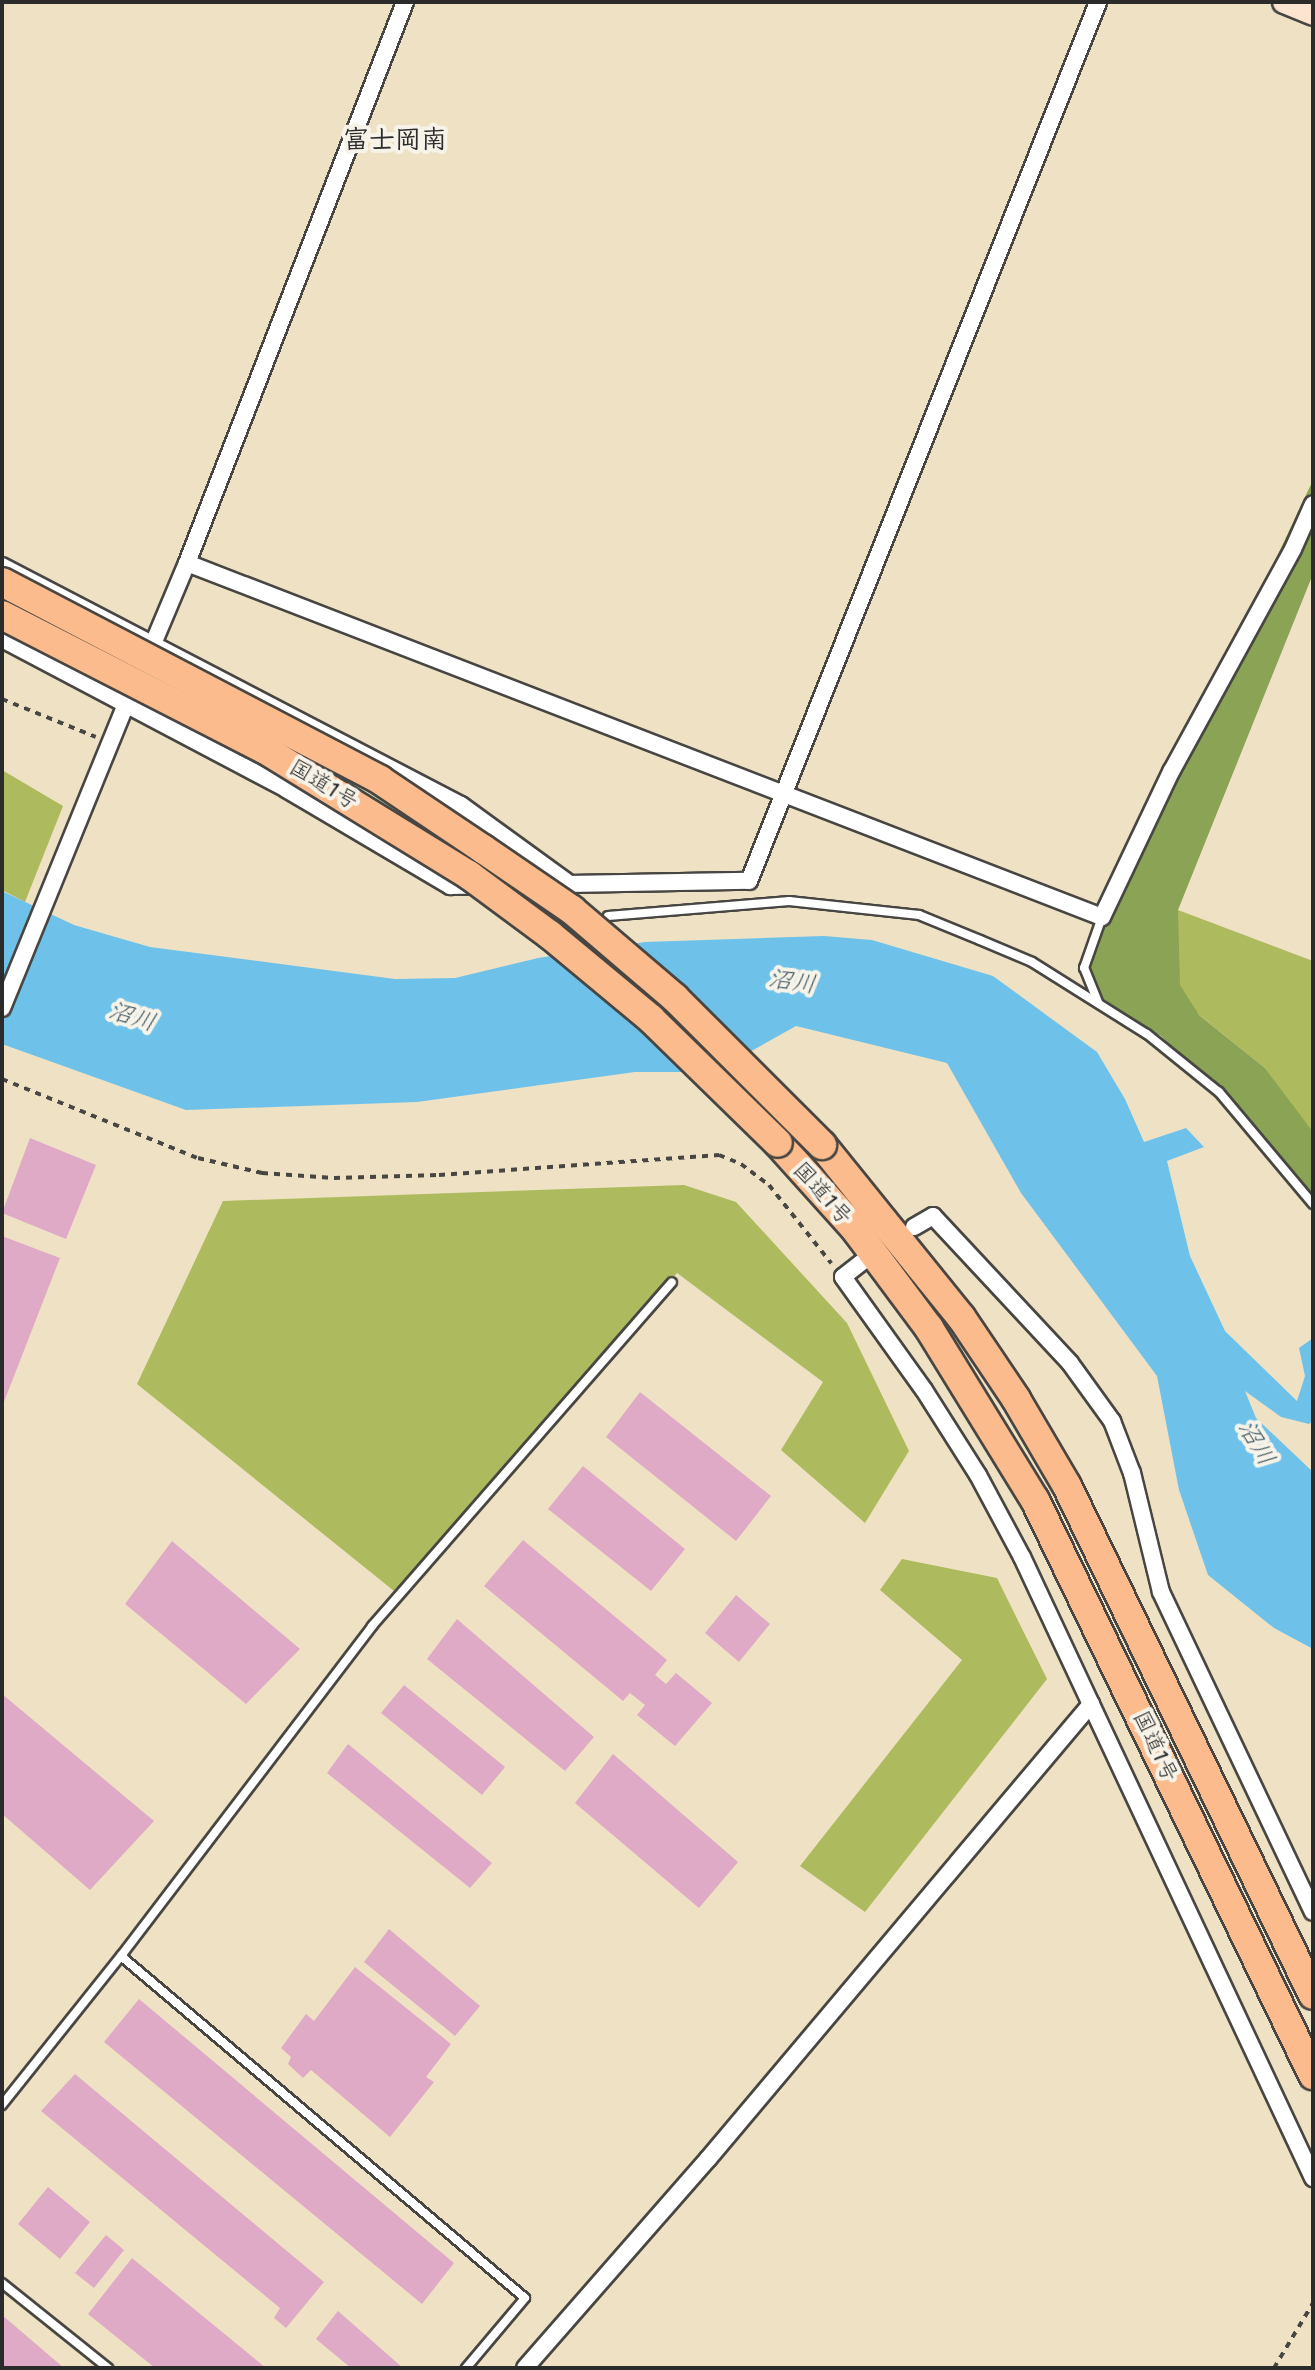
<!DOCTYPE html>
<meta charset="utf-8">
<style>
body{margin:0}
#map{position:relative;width:1315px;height:2370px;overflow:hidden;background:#efe2c4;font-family:"Shantell Sans","Klee One",sans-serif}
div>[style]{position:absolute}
.green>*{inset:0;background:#adbb5e}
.forest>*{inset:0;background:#8aa355}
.water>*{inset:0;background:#6ec2ea}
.building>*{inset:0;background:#dfaac5}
.path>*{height:4px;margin-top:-2px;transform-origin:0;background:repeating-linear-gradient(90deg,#484642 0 6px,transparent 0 12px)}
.roads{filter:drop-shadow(2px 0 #484642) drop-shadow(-2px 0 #484642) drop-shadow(0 2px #484642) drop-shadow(0 -2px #484642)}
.lane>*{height:8px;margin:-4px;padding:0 4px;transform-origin:4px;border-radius:4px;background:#fff}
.street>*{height:16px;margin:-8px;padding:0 8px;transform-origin:8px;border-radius:8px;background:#fff}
.secondary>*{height:22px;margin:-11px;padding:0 11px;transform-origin:11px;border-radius:11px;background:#fde4d1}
.highway>*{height:28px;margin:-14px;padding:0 14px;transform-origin:14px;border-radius:14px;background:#fbbb8c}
.bridges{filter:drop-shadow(2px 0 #484642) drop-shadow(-2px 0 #484642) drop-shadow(0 2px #484642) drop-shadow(0 -2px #484642)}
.highway-bridge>*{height:28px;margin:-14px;padding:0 14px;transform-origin:14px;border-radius:14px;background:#fbbb8c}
span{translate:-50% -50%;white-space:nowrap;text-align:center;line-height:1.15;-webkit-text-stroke:8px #f7f3e8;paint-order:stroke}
.street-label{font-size:22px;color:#2b2b2b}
.water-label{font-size:24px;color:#3f5864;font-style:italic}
.quarter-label{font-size:26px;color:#2b2b2b;font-weight:700}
.frame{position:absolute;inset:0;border:4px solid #2b2b2b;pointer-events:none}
</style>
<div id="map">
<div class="green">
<i style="clip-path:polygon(2px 770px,63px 806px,25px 902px,2px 890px)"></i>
<i style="clip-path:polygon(1178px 910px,1313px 961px,1313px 1134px,1265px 1068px,1172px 993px)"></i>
<i style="clip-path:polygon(684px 1185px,736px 1202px,847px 1323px,909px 1451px,865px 1523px,781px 1450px,823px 1382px,677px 1273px,399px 1595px,137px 1384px,223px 1201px)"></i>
<i style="clip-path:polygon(902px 1559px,997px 1578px,1047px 1679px,865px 1912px,800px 1866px,962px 1660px,880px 1590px)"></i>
</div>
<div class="forest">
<i style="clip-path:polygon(1313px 480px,1313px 574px,1178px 910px,1180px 985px,1199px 1015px,1265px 1068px,1313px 1132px,1313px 1200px,1298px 1176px,1161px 1036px,1099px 1003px,1087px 959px)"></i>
</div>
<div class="water">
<i style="clip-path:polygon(2px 891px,74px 925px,150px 947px,395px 979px,455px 978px,538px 958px,645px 942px,824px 936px,872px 940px,993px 976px,1097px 1052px,1125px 1099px,1144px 1142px,1186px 1128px,1204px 1147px,1167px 1161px,1190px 1256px,1225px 1331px,1297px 1401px,1305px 1376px,1299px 1348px,1313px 1338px,1313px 1421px,1309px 1424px,1281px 1417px,1245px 1391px,1256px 1418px,1313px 1472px,1313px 1649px,1274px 1628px,1208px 1575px,1179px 1490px,1157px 1376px,1021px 1193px,947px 1063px,796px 1026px,737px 1059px,735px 1072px,635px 1072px,417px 1102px,186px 1110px,2px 1044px)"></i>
</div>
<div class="building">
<i style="clip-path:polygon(30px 1138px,96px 1165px,66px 1239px,2px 1213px)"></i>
<i style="clip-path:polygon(2px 1236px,60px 1258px,2px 1407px)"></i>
<i style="clip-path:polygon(640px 1392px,771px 1496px,736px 1541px,606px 1437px)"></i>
<i style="clip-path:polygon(583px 1466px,685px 1549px,651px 1591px,548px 1509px)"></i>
<i style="clip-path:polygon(523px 1540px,667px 1660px,655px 1675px,666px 1684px,676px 1673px,712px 1703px,675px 1746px,637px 1715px,645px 1705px,630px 1693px,623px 1701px,484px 1586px)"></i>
<i style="clip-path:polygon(172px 1541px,300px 1649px,246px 1704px,125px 1604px)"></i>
<i style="clip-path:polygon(736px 1595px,770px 1624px,739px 1662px,705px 1633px)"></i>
<i style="clip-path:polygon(457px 1619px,594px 1737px,565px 1771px,427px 1659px)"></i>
<i style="clip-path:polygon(404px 1685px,505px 1767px,482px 1795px,381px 1713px)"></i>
<i style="clip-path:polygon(2px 1694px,154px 1821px,90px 1890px,2px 1814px)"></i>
<i style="clip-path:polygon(348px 1744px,492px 1863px,470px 1888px,327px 1773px)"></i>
<i style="clip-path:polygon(613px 1754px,738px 1862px,699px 1908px,575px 1803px)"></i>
<i style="clip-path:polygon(389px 1929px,480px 2006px,455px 2036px,364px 1962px)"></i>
<i style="clip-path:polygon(355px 1967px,451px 2044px,426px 2077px,434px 2082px,390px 2137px,311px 2070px,303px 2078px,288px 2064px,291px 2057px,281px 2048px,306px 2014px,314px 2021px)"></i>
<i style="clip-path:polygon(139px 1999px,454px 2263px,422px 2304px,104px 2042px)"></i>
<i style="clip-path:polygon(75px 2074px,324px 2282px,286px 2328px,274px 2318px,280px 2308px,41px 2111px)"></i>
<i style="clip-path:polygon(48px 2187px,90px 2222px,60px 2259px,18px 2224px)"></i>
<i style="clip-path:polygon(106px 2235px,124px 2250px,94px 2288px,75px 2273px)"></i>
<i style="clip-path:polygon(132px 2258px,266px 2368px,155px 2368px,88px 2314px)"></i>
<i style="clip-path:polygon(338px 2311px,403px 2368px,351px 2368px,316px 2339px)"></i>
<i style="clip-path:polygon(2px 2315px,64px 2368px,2px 2368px)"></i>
</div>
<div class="path">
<i style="left:2px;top:699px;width:101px;rotate:22deg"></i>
<i style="left:2px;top:1079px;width:211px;rotate:22deg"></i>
<i style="left:198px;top:1158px;width:66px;rotate:13.2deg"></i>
<i style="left:262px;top:1173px;width:72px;rotate:4deg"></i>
<i style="left:334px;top:1178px;width:105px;rotate:-1.6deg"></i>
<i style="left:439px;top:1175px;width:281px;rotate:-4.1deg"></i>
<i style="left:719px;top:1155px;width:24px;rotate:22deg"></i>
<i style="left:741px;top:1164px;width:35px;rotate:37deg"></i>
<i style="left:769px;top:1185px;width:100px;rotate:51.5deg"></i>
<i style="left:1274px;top:2368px;width:76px;rotate:-59deg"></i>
</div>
<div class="roads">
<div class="lane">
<i style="left:608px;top:916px;width:182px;rotate:-4.7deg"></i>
<i style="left:789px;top:901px;width:131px;rotate:6.1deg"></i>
<i style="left:919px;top:915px;width:66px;rotate:22.3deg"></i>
<i style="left:980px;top:940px;width:56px;rotate:22.9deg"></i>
<i style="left:1032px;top:962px;width:136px;rotate:32.1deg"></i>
<i style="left:1147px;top:1034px;width:92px;rotate:38.9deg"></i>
<i style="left:1219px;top:1092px;width:146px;rotate:50deg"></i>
<i style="left:1098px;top:1002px;width:37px;rotate:-112deg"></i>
<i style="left:1084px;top:968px;width:54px;rotate:-70.6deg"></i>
<i style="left:121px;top:1956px;width:529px;rotate:40.25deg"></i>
<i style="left:525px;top:2298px;width:92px;rotate:130.1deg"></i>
<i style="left:2px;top:2105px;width:191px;rotate:-51.4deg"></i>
<i style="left:121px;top:1956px;width:415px;rotate:-52.7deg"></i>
<i style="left:372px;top:1626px;width:456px;rotate:-48.9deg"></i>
<i style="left:2px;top:2283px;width:136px;rotate:38.7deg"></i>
</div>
<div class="street">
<i style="left:187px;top:563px;width:981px;rotate:21.15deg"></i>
<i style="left:1102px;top:917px;width:161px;rotate:-64.6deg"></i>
<i style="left:1171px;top:772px;width:254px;rotate:-61.3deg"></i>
<i style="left:1293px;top:549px;width:49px;rotate:-66deg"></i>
<i style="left:2px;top:566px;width:517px;rotate:27.51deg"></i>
<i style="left:461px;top:805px;width:131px;rotate:36deg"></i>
<i style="left:2px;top:639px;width:321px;rotate:27.8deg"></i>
<i style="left:286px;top:789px;width:191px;rotate:30.6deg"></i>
<i style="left:450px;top:886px;width:299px;rotate:-1deg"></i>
<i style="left:749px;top:881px;width:946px;rotate:-68.34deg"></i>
<i style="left:145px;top:663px;width:108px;rotate:-67.2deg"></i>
<i style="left:187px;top:563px;width:602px;rotate:-68.76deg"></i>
<i style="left:2px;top:1008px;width:338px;rotate:-67.8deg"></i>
<i style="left:914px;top:1227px;width:22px;rotate:-30deg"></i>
<i style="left:933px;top:1216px;width:201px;rotate:47deg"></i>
<i style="left:1070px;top:1363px;width:72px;rotate:54.1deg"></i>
<i style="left:1112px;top:1421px;width:56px;rotate:69deg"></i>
<i style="left:1132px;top:1473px;width:122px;rotate:76.3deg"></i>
<i style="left:1161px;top:1592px;width:354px;rotate:64.6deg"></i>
<i style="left:862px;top:1262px;width:24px;rotate:142deg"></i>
<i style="left:843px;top:1277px;width:139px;rotate:54.4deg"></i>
<i style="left:924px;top:1390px;width:101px;rotate:57.6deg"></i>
<i style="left:978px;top:1475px;width:93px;rotate:61.8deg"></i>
<i style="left:1022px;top:1557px;width:686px;rotate:64.89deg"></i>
<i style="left:525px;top:2368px;width:278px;rotate:-48.8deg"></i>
<i style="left:708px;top:2159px;width:595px;rotate:-49.91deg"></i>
</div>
<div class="secondary">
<i style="left:1284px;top:2px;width:31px;rotate:22deg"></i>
</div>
<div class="highway">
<i style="left:778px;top:1143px;width:117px;rotate:48.1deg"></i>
<i style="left:856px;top:1230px;width:122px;rotate:53.3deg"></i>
<i style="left:929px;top:1328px;width:202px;rotate:58.4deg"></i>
<i style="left:1035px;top:1500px;width:639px;rotate:64.2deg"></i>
<i style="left:822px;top:1145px;width:221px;rotate:51.1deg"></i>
<i style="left:961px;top:1317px;width:99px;rotate:56.1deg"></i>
<i style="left:1016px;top:1399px;width:101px;rotate:59.6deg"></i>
<i style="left:1067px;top:1486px;width:565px;rotate:64.21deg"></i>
</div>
</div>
<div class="bridges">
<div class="highway-bridge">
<i style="left:2px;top:582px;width:427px;rotate:27.6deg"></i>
<i style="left:380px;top:780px;width:124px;rotate:33.8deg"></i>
<i style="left:483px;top:849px;width:108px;rotate:34.4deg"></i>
<i style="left:572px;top:910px;width:135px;rotate:40.5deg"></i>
<i style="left:675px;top:998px;width:208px;rotate:45deg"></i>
<i style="left:2px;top:615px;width:294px;rotate:27.1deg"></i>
<i style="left:264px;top:749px;width:241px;rotate:31.6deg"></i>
<i style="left:469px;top:875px;width:101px;rotate:36.5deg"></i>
<i style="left:550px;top:935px;width:131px;rotate:39.7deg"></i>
<i style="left:651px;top:1019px;width:177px;rotate:44.3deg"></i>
</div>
</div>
<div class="street-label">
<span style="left:324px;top:784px;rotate:31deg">国道1号</span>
<span style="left:823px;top:1193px;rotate:48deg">国道1号</span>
<span style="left:1156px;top:1746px;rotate:65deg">国道1号</span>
</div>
<div class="water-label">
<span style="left:792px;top:982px;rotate:8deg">沼川</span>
<span style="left:132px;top:1017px;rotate:17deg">沼川</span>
<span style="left:1256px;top:1443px;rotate:59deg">沼川</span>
</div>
<div class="quarter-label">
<span style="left:395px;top:139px">富士岡南</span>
</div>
<div class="frame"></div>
</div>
